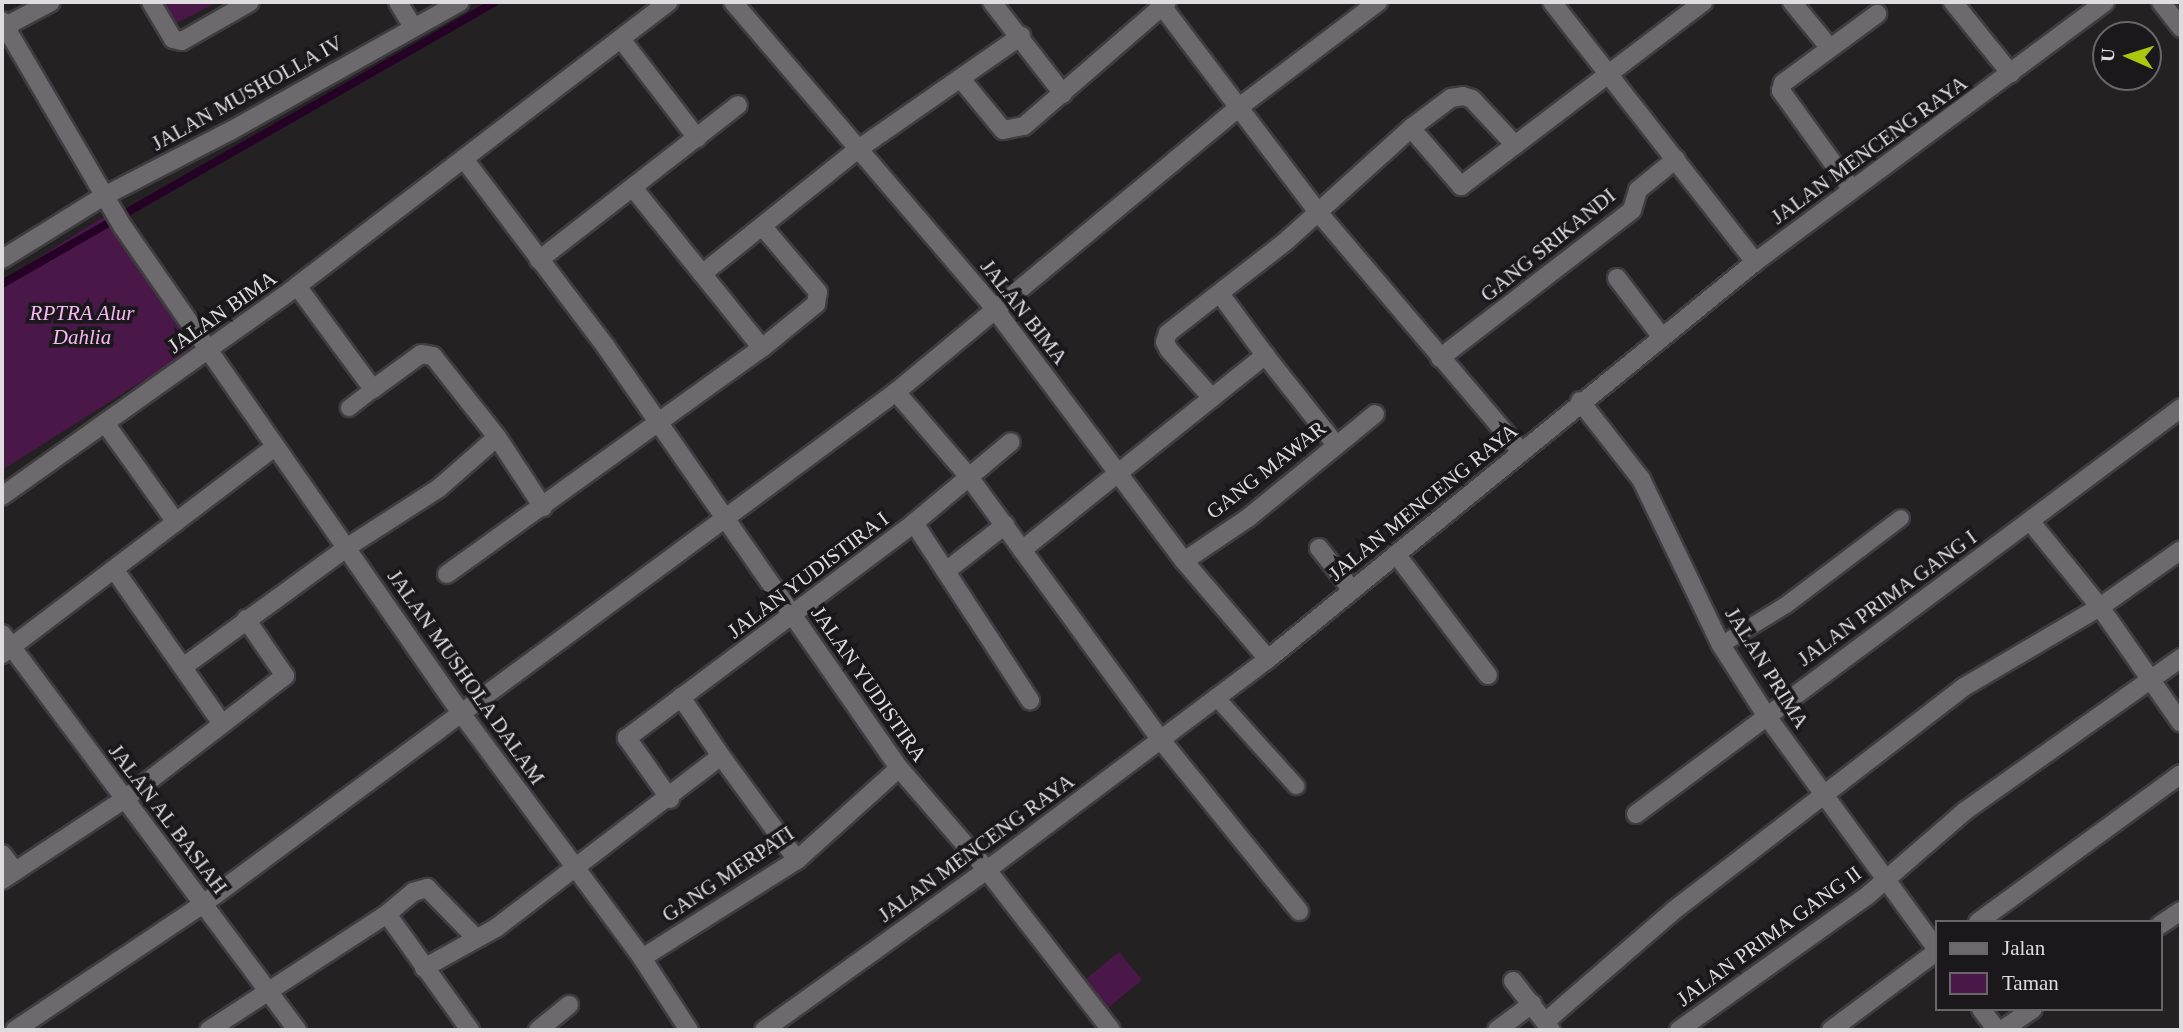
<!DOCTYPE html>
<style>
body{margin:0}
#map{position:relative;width:2183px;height:1032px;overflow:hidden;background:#242123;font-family:"Times New Roman",serif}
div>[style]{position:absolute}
.green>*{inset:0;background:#491848}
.stream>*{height:8px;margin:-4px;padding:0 4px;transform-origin:4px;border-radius:4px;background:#250125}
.roads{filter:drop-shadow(2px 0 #3f3d3f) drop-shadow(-2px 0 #3f3d3f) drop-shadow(0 2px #3f3d3f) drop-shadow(0 -2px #3f3d3f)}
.lane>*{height:16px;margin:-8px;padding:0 8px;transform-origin:8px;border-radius:8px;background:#6d6a6d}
.street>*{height:18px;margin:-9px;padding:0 9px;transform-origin:9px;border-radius:9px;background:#6d6a6d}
.secondary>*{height:18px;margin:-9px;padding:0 9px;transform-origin:9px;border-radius:9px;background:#6d6a6d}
span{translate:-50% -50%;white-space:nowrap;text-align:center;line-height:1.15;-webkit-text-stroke:7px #1a181a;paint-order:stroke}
.street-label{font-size:21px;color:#dedcde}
.park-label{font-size:21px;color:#f9b8f5;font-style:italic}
.frame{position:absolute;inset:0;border:4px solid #dedcde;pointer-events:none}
.legend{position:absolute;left:1935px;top:920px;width:228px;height:91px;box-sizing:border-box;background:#1a181a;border:2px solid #686668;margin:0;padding:9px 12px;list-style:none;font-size:21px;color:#dedcde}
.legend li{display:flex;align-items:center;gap:14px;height:35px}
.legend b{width:35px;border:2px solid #686668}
.north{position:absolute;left:2092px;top:21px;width:70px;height:70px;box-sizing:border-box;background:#1a181a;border:2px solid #686668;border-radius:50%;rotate:273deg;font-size:19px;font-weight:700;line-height:28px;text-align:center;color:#dedcde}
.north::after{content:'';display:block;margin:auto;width:24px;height:32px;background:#adc60e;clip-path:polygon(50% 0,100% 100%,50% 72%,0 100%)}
</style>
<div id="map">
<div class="green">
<i style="clip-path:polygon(147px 2px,218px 2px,161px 31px)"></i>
<i style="clip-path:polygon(108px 214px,192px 350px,2px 470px,2px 281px)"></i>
<i style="clip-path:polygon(1119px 952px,1142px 980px,1104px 1011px,1081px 983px)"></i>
</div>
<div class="stream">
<i style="left:2px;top:284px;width:568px;rotate:-29.77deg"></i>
</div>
<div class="roads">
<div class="lane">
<i style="left:349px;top:408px;width:31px;rotate:-38deg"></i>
<i style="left:1721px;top:645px;width:76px;rotate:-31.6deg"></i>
<i style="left:1786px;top:605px;width:144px;rotate:-37.1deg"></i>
<i style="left:1216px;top:697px;width:120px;rotate:48deg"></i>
</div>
<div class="street">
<i style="left:151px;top:2px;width:43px;rotate:59.3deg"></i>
<i style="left:173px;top:39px;width:9px;rotate:13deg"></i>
<i style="left:182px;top:41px;width:78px;rotate:-29.8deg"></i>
<i style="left:398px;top:2px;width:29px;rotate:59deg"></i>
<i style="left:733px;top:2px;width:402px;rotate:49.5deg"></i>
<i style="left:994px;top:308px;width:316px;rotate:53.1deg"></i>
<i style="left:1184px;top:561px;width:129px;rotate:49.4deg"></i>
<i style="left:992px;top:2px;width:116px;rotate:52.3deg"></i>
<i style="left:1159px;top:2px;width:263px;rotate:52.9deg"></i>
<i style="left:1318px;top:212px;width:314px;rotate:49.7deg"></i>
<i style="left:1552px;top:2px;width:330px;rotate:52deg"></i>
<i style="left:1792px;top:2px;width:58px;rotate:50.6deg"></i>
<i style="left:1953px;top:2px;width:92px;rotate:51.1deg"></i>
<i style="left:2161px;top:2px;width:33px;rotate:52deg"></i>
<i style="left:2px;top:21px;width:239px;rotate:59.6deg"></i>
<i style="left:123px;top:227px;width:592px;rotate:55.18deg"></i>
<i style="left:461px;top:713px;width:305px;rotate:53.5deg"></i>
<i style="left:642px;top:958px;width:86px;rotate:56.9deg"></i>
<i style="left:2px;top:28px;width:55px;rotate:-28deg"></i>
<i style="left:621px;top:39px;width:125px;rotate:52.5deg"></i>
<i style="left:961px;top:79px;width:66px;rotate:50.5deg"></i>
<i style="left:1003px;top:130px;width:21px;rotate:-11deg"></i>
<i style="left:1024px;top:126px;width:189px;rotate:-40.9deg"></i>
<i style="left:1411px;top:128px;width:77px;rotate:49.2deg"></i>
<i style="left:1461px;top:186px;width:304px;rotate:-37.2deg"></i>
<i style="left:464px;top:159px;width:236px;rotate:52.9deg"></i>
<i style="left:606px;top:347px;width:513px;rotate:55.16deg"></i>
<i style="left:899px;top:768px;width:135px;rotate:49.2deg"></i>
<i style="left:987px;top:870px;width:202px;rotate:52.2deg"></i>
<i style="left:1851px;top:188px;width:120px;rotate:-125.8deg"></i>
<i style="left:1781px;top:91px;width:8px;rotate:-76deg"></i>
<i style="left:1783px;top:83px;width:117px;rotate:-36.3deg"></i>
<i style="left:634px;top:189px;width:204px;rotate:51.2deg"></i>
<i style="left:2px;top:259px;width:118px;rotate:-31.8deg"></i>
<i style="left:102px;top:197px;width:146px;rotate:-27.3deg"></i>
<i style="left:232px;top:130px;width:261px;rotate:-29.3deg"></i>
<i style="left:539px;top:260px;width:252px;rotate:-37.9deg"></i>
<i style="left:702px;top:274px;width:198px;rotate:-38.7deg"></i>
<i style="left:857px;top:150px;width:200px;rotate:-34.8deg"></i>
<i style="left:1617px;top:278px;width:73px;rotate:52.8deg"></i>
<i style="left:297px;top:286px;width:128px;rotate:53.6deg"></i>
<i style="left:373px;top:389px;width:59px;rotate:-36.1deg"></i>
<i style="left:421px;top:354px;width:12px;rotate:9deg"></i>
<i style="left:433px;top:356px;width:103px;rotate:51.7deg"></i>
<i style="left:497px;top:437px;width:84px;rotate:56.7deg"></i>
<i style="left:1265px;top:355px;width:115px;rotate:51.7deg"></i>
<i style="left:1440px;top:358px;width:242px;rotate:-37.6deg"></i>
<i style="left:1632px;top:210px;width:21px;rotate:-73deg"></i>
<i style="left:1638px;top:190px;width:49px;rotate:-39.2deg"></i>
<i style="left:896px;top:392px;width:112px;rotate:49.3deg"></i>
<i style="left:969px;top:477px;width:326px;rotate:53.9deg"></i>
<i style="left:1161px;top:740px;width:220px;rotate:51.1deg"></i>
<i style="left:1212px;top:398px;width:64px;rotate:-131.9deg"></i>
<i style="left:1169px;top:350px;width:9px;rotate:-117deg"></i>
<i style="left:1165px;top:342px;width:9px;rotate:-72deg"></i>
<i style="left:1168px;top:333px;width:148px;rotate:-37.9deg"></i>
<i style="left:1285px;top:242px;width:170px;rotate:-42.1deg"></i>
<i style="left:1411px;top:128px;width:50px;rotate:-36.9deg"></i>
<i style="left:1451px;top:98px;width:12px;rotate:-9deg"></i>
<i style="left:1463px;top:96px;width:9px;rotate:18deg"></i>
<i style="left:1472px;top:99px;width:63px;rotate:46.9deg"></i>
<i style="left:1580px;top:401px;width:99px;rotate:52deg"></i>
<i style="left:1641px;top:479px;width:184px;rotate:64.3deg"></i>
<i style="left:1721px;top:645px;width:83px;rotate:57.3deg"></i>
<i style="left:1766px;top:715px;width:288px;rotate:53.9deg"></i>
<i style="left:105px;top:423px;width:122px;rotate:54.4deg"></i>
<i style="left:2px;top:496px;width:362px;rotate:-35.4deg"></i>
<i style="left:297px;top:286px;width:468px;rotate:-37.4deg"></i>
<i style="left:2030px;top:521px;width:111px;rotate:50.9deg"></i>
<i style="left:2100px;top:607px;width:141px;rotate:55.1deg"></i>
<i style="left:914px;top:523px;width:212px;rotate:56.8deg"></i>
<i style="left:1319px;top:548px;width:53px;rotate:51.8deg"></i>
<i style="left:1022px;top:550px;width:312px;rotate:-38.7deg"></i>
<i style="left:1265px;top:355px;width:74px;rotate:-126.3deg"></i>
<i style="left:1396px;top:554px;width:152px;rotate:52.8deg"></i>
<i style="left:1184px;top:561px;width:77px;rotate:-33.9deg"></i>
<i style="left:1248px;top:518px;width:164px;rotate:-39.3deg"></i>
<i style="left:114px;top:569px;width:189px;rotate:55.1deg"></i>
<i style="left:946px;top:571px;width:75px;rotate:-37.9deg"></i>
<i style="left:447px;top:574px;width:388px;rotate:-35.7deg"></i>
<i style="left:762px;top:348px;width:70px;rotate:-39.2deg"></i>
<i style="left:816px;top:304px;width:12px;rotate:-81deg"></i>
<i style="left:818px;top:292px;width:84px;rotate:-130.2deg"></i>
<i style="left:2px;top:634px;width:494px;rotate:53.3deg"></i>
<i style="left:2px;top:654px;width:343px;rotate:-37.2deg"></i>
<i style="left:183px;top:667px;width:202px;rotate:-36.1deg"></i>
<i style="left:346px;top:548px;width:111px;rotate:-32.8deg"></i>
<i style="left:439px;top:488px;width:77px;rotate:-41.3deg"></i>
<i style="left:681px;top:697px;width:71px;rotate:55.9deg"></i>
<i style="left:670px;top:799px;width:75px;rotate:-125.2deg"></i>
<i style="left:627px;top:738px;width:359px;rotate:-36.8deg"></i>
<i style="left:914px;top:523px;width:126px;rotate:-39.9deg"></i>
<i style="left:1636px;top:814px;width:680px;rotate:-36.68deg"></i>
<i style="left:2px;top:854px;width:21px;rotate:53deg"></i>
<i style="left:2px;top:880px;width:147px;rotate:-33.4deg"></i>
<i style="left:125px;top:799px;width:202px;rotate:-37.6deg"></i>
<i style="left:285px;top:676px;width:69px;rotate:-124.4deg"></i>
<i style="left:387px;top:914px;width:34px;rotate:-40deg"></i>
<i style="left:413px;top:892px;width:15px;rotate:-16deg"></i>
<i style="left:427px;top:888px;width:69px;rotate:45.6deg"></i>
<i style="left:1978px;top:922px;width:251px;rotate:-36.1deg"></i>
<i style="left:2160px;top:925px;width:25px;rotate:-34deg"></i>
<i style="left:642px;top:958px;width:183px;rotate:-32.3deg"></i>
<i style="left:797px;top:860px;width:137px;rotate:-42deg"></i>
<i style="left:424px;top:968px;width:82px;rotate:-29.1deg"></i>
<i style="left:496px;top:928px;width:283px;rotate:-37.4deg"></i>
<i style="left:721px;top:756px;width:129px;rotate:53.8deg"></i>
<i style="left:1513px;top:981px;width:62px;rotate:52.2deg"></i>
<i style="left:1981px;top:1009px;width:26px;rotate:53deg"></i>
<i style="left:1545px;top:1022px;width:169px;rotate:-40.9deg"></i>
<i style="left:1673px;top:911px;width:367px;rotate:-37.6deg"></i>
<i style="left:1964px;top:687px;width:158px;rotate:-30.5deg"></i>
<i style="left:2100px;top:607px;width:99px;rotate:-35.1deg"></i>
<i style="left:15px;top:1030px;width:226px;rotate:-33.8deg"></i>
<i style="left:203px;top:904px;width:862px;rotate:-36.46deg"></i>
<i style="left:896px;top:392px;width:445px;rotate:-39.7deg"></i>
<i style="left:1238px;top:108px;width:176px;rotate:-37.1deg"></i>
<i style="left:209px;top:1030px;width:212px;rotate:-33.1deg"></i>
<i style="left:387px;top:914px;width:143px;rotate:54.4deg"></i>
<i style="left:538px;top:1030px;width:40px;rotate:-39deg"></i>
<i style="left:1497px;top:1030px;width:44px;rotate:-36.6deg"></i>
<i style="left:1679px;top:1030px;width:232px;rotate:-35.5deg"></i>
<i style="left:1868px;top:895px;width:128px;rotate:-40.9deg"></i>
<i style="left:1965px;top:811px;width:265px;rotate:-35.3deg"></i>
<i style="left:1831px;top:1030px;width:131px;rotate:-36.6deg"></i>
<i style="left:2002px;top:1030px;width:37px;rotate:-34deg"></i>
</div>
<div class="secondary">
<i style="left:764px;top:1030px;width:274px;rotate:-35.7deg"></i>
<i style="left:987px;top:870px;width:351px;rotate:-36.9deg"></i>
<i style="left:1268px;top:659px;width:628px;rotate:-39.19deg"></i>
<i style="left:1755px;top:262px;width:436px;rotate:-36.6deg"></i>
</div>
</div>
<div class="street-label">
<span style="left:247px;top:93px;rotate:-29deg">JALAN MUSHOLLA IV</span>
<span style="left:1869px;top:150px;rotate:-36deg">JALAN MENCENG RAYA</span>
<span style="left:1548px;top:245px;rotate:-39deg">GANG SRIKANDI</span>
<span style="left:222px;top:312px;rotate:-35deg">JALAN BIMA</span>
<span style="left:1024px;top:312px;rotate:52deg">JALAN BIMA</span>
<span style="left:1266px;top:470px;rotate:-38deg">GANG MAWAR</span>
<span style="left:1423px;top:502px;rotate:-39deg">JALAN MENCENG RAYA</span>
<span style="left:808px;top:575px;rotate:-37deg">JALAN YUDISTIRA I</span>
<span style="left:1887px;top:598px;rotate:-36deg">JALAN PRIMA GANG I</span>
<span style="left:1767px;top:668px;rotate:58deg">JALAN PRIMA</span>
<span style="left:466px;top:677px;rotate:55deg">JALAN MUSHOLA DALAM</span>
<span style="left:869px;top:684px;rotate:55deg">JALAN YUDISTIRA</span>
<span style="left:168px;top:819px;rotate:53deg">JALAN AL BASIAH</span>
<span style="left:976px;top:848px;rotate:-36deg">JALAN MENCENG RAYA</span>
<span style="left:728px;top:874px;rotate:-34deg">GANG MERPATI</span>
<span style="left:1769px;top:936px;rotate:-36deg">JALAN PRIMA GANG II</span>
</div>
<div class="park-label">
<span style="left:82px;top:325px">RPTRA Alur<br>Dahlia</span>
</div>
<div class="frame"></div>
<ul class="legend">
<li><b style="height:9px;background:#6d6a6d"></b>Jalan</li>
<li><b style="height:19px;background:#491848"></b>Taman</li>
</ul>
<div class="north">U</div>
</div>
